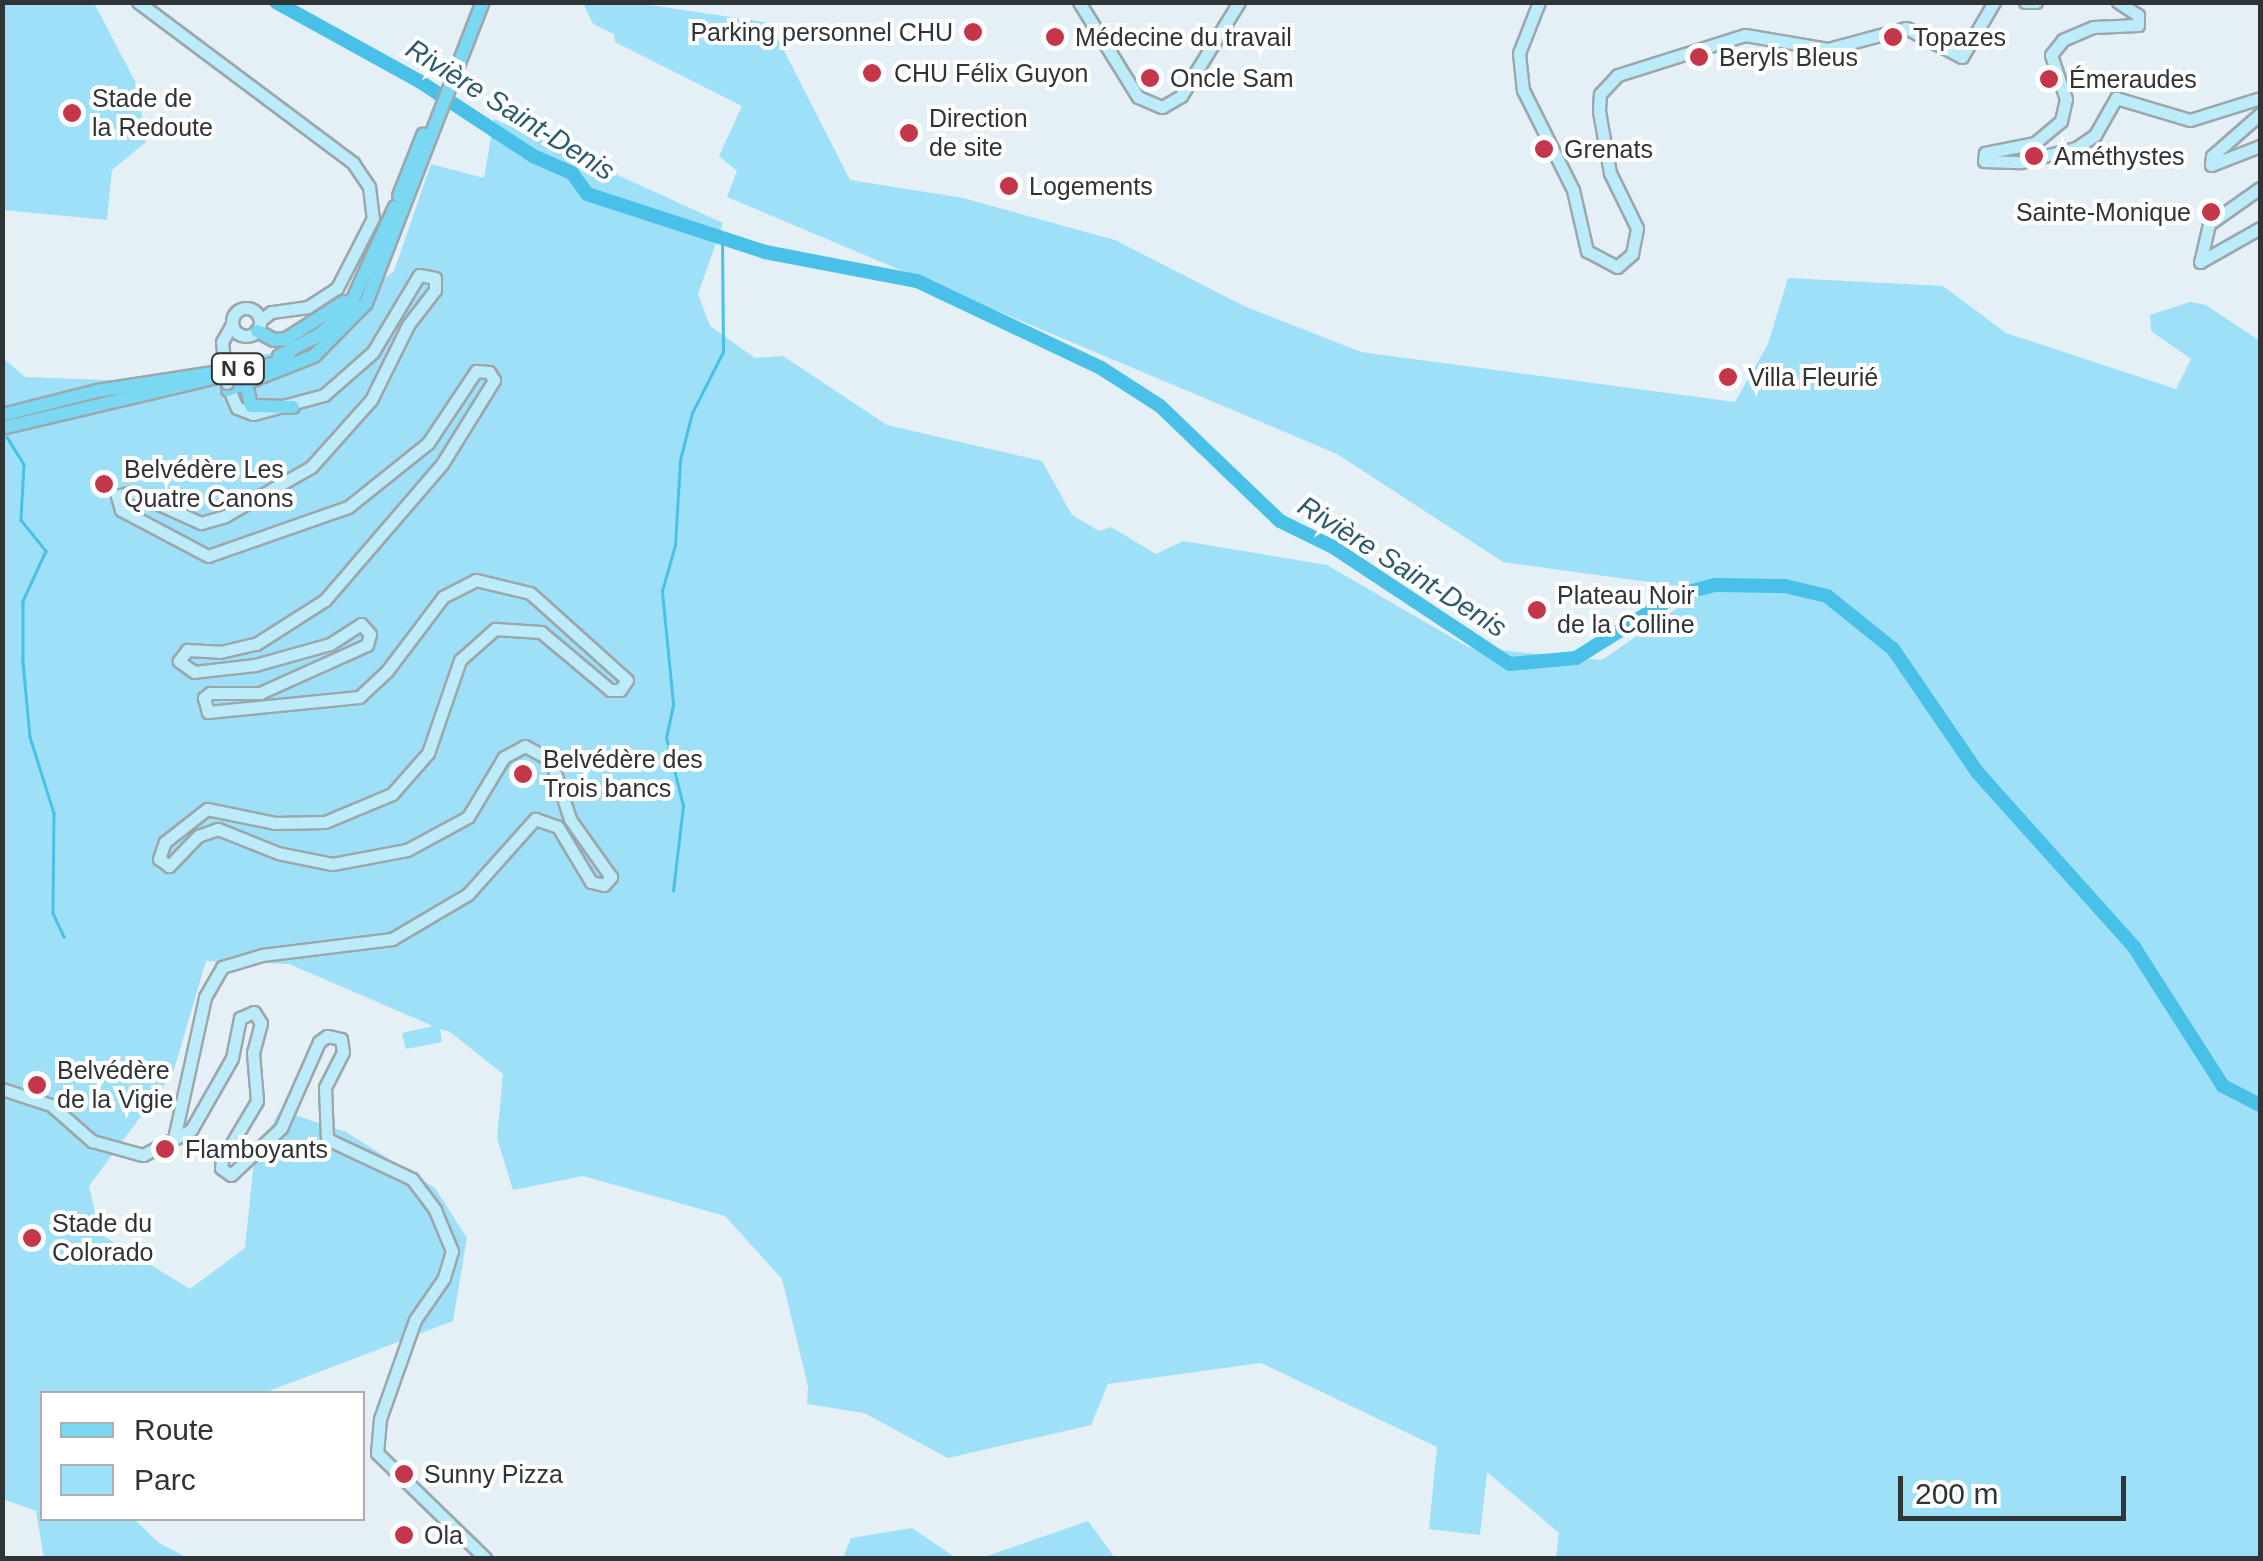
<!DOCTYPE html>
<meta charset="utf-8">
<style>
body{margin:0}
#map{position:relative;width:2263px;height:1561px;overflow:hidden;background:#e4f0f5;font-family:Arial,sans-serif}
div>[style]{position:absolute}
.green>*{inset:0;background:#9fe0f9}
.stream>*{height:2.5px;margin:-1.25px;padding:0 1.25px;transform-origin:1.25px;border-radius:1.25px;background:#48c0e7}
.river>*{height:14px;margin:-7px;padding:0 7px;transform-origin:7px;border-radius:7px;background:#48c0e7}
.roads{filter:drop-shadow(2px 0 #9ca7ac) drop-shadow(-2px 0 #9ca7ac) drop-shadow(0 2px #9ca7ac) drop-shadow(0 -2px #9ca7ac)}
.secondary>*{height:11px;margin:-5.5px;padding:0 5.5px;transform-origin:5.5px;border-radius:5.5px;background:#bcecf9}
.secondary>.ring{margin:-5.5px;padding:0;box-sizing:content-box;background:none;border:11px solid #bcecf9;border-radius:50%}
.primary>*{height:12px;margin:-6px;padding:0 6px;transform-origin:6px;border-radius:6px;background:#7ad8f3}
.bridges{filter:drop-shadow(2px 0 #9ca7ac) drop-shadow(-2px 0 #9ca7ac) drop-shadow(0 2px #9ca7ac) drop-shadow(0 -2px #9ca7ac)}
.secondary-bridge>*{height:11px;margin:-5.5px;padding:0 5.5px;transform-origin:5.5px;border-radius:5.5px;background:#bcecf9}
.dots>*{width:28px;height:28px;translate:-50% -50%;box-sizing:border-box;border:5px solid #fff;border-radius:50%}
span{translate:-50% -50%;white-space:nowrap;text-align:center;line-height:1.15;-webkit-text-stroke:8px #fff;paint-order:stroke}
.shield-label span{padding:2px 8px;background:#fff;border:2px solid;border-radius:8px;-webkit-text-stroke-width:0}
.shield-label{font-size:22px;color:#2f3436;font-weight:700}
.poi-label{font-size:25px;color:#2f3436}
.right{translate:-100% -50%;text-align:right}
.left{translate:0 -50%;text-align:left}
.water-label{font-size:28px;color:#2c5c6e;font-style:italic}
.frame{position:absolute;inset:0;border:5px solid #2f3436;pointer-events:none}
.legend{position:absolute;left:40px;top:1391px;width:325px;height:130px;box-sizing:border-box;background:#fff;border:2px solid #acaeaf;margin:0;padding:12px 18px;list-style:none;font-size:30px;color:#2f3436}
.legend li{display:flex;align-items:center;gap:20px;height:50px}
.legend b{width:50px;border:2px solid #acaeaf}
.scale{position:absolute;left:1898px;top:1476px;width:228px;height:45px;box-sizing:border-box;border:5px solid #2f3436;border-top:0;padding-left:12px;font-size:30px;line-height:35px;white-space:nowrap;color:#2f3436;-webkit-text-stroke:8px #fff;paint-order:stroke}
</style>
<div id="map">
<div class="green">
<i style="clip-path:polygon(2px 3px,94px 3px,137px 85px,146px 142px,112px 170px,107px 220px,3px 210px)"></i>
<i style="clip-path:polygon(583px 3px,636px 3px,770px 23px,850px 180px,963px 198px,1115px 240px,1244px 306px,1361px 352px,1735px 402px,1768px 344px,1788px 278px,1943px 286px,2006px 333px,2176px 389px,2191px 359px,2151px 331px,2150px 315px,2190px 302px,2206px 305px,2260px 341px,2260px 1558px,1556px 1558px,1559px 1533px,1487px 1472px,1480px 1535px,1429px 1529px,1437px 1447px,1261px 1363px,1108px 1384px,1091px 1425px,948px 1458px,864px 1413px,807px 1404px,808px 1386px,782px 1279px,725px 1216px,583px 1176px,513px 1190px,497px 1138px,503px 1074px,450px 1032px,440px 1029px,442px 1042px,406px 1049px,402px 1033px,433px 1026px,289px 964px,206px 961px,173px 1073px,89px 1186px,100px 1234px,190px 1289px,245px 1248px,254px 1160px,280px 1110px,346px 1132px,435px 1188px,467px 1238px,453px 1321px,264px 1393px,42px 1394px,42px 1518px,134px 1519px,159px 1543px,188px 1558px,44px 1558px,36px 1511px,3px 1499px,4px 359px,25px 377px,132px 381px,291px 349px,394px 271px,431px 164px,484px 178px,494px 119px,723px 223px,698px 294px,710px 326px,755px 358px,783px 356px,887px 425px,1042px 461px,1072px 515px,1099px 531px,1111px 527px,1156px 554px,1183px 541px,1327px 565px,1468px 647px,1602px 660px,1689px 600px,1678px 586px,1503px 562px,1337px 454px,727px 197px,737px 171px,719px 156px,742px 106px,615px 42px,614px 34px,593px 24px)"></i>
<i style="clip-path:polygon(1088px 1521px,1115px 1558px,981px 1558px)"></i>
<i style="clip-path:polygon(912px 1528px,956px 1558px,843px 1558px,851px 1538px)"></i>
</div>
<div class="stream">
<i style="left:7px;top:437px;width:32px;rotate:58deg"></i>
<i style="left:24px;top:464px;width:56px;rotate:93.1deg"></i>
<i style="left:21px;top:520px;width:40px;rotate:51deg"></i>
<i style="left:46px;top:551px;width:55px;rotate:114.7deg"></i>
<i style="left:23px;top:601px;width:61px;rotate:90deg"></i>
<i style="left:23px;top:662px;width:75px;rotate:84.7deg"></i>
<i style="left:30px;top:737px;width:80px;rotate:72.5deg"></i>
<i style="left:54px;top:813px;width:100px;rotate:90.6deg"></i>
<i style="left:53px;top:913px;width:26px;rotate:65deg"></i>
<i style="left:673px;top:891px;width:86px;rotate:-83.3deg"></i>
<i style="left:683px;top:806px;width:70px;rotate:-104deg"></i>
<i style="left:666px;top:738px;width:35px;rotate:-78deg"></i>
<i style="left:673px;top:704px;width:114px;rotate:-95.6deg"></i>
<i style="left:662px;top:591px;width:48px;rotate:-74.2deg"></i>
<i style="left:675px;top:545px;width:85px;rotate:-86.6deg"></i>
<i style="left:680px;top:460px;width:49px;rotate:-75.7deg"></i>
<i style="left:692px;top:413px;width:68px;rotate:-63.1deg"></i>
<i style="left:723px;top:352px;width:113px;rotate:-90.5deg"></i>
</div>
<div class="river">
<i style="left:276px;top:2px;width:163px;rotate:28.9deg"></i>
<i style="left:419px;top:81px;width:136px;rotate:33.3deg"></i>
<i style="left:533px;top:156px;width:43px;rotate:23.6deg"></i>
<i style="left:572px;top:173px;width:26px;rotate:54deg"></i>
<i style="left:587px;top:194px;width:187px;rotate:18deg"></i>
<i style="left:765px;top:252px;width:155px;rotate:10.8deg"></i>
<i style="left:917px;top:281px;width:204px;rotate:25.3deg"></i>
<i style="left:1101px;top:368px;width:70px;rotate:32.8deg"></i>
<i style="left:1160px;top:406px;width:166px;rotate:43.8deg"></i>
<i style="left:1280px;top:521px;width:59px;rotate:26.1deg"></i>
<i style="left:1333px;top:547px;width:212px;rotate:33.5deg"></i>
<i style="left:1510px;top:664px;width:66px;rotate:-5.2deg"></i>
<i style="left:1576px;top:658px;width:119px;rotate:-32deg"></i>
<i style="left:1677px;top:595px;width:39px;rotate:-15deg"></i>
<i style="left:1715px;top:585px;width:70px;rotate:0.8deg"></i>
<i style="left:1785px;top:586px;width:43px;rotate:13.4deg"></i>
<i style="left:1827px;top:596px;width:85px;rotate:38.8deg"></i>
<i style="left:1893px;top:649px;width:150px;rotate:55.6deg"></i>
<i style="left:1978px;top:773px;width:234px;rotate:48.1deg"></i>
<i style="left:2134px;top:947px;width:165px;rotate:57.4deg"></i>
<i style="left:2223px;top:1086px;width:42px;rotate:27.2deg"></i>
</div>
<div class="roads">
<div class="secondary">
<i style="left:138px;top:2px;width:269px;rotate:36.8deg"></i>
<i style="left:353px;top:163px;width:29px;rotate:56deg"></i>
<i style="left:369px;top:187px;width:31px;rotate:83deg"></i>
<i style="left:373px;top:218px;width:79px;rotate:117.2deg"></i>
<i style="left:337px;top:288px;width:35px;rotate:147deg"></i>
<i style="left:308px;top:307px;width:37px;rotate:172deg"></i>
<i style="left:271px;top:312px;width:14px;rotate:141deg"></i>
<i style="left:1079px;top:2px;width:112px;rotate:58.2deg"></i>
<i style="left:1138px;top:97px;width:26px;rotate:23deg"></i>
<i style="left:1162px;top:107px;width:22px;rotate:-30deg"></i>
<i style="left:1181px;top:96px;width:110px;rotate:-58.3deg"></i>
<i style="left:1539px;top:2px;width:55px;rotate:111.4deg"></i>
<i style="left:1519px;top:53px;width:37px;rotate:84deg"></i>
<i style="left:1523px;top:90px;width:112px;rotate:63.4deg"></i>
<i style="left:1573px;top:190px;width:63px;rotate:77.1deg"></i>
<i style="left:1587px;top:251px;width:34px;rotate:28deg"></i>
<i style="left:1617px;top:267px;width:20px;rotate:-41deg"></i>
<i style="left:1632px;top:254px;width:26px;rotate:-79deg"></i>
<i style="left:1637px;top:228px;width:61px;rotate:-116.1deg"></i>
<i style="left:1610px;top:173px;width:63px;rotate:-100.1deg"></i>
<i style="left:1599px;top:111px;width:17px;rotate:-87deg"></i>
<i style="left:1600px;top:94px;width:26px;rotate:-47deg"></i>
<i style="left:1618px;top:75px;width:133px;rotate:-17.5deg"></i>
<i style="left:1745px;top:35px;width:84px;rotate:9.6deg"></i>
<i style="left:1828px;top:49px;width:81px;rotate:-15.1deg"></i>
<i style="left:1906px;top:28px;width:63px;rotate:27.4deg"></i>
<i style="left:1962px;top:57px;width:64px;rotate:-59.8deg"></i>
<i style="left:2025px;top:2px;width:11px"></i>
<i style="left:2118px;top:2px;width:24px;rotate:33deg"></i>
<i style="left:2138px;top:15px;width:10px;rotate:90deg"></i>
<i style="left:2138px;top:25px;width:45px;rotate:177.5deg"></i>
<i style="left:2093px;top:27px;width:33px;rotate:157deg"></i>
<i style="left:2063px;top:40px;width:19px;rotate:129deg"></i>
<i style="left:2051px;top:55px;width:46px;rotate:71.2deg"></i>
<i style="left:2066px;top:99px;width:23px;rotate:103deg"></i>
<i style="left:2061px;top:121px;width:34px;rotate:140deg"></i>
<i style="left:2035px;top:143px;width:51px;rotate:168.7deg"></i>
<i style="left:1985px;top:153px;width:8px;rotate:97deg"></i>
<i style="left:1984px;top:161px;width:37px;rotate:2deg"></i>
<i style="left:2021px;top:162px;width:57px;rotate:-14.3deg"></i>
<i style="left:2076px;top:148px;width:23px;rotate:-34deg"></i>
<i style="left:2095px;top:135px;width:43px;rotate:-60.4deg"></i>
<i style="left:2116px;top:98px;width:77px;rotate:16.6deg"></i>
<i style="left:2190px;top:120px;width:73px;rotate:-17.4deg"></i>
<i style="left:2260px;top:114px;width:64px;rotate:138.8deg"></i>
<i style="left:2212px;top:156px;width:9px;rotate:96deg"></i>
<i style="left:2211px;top:165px;width:53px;rotate:-21.2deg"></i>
<i style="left:2260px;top:188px;width:62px;rotate:144.8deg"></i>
<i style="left:2209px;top:224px;width:39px;rotate:103deg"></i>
<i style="left:2200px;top:262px;width:69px;rotate:-29.5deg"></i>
<i class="ring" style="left:232px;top:308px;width:17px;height:17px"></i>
<i style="left:224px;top:359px;width:17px;rotate:-97deg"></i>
<i style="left:222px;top:342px;width:21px;rotate:-61deg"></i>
<i style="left:2px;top:1089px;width:52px;rotate:18.1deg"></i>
<i style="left:51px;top:1105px;width:55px;rotate:41.3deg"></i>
<i style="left:92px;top:1141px;width:53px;rotate:15.4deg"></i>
<i style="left:143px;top:1155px;width:54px;rotate:-27.5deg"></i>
<i style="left:191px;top:1130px;width:83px;rotate:-60.3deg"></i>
<i style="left:232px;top:1058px;width:41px;rotate:-78.7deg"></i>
<i style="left:240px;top:1018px;width:15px;rotate:-23deg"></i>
<i style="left:254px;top:1012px;width:13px;rotate:58deg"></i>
<i style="left:261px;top:1023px;width:31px;rotate:105deg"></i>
<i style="left:253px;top:1053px;width:48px;rotate:85.2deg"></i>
<i style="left:257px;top:1101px;width:69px;rotate:120.7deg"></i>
<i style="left:222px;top:1160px;width:8px;rotate:97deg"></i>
<i style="left:221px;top:1168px;width:12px;rotate:35deg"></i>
<i style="left:231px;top:1175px;width:69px;rotate:-43.2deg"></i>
<i style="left:281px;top:1128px;width:94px;rotate:-66.2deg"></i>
<i style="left:319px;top:1042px;width:10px;rotate:-37deg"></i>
<i style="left:327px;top:1036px;width:14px;rotate:12deg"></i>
<i style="left:341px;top:1039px;width:13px;rotate:81deg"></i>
<i style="left:343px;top:1052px;width:39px;rotate:117deg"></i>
<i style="left:325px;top:1087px;width:52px;rotate:87.8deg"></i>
<i style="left:327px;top:1139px;width:94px;rotate:25.2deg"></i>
<i style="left:412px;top:1179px;width:39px;rotate:53deg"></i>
<i style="left:435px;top:1210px;width:44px;rotate:67.5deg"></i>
<i style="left:452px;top:1251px;width:28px;rotate:107deg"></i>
<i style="left:444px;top:1278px;width:51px;rotate:124.6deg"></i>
<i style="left:415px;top:1320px;width:105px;rotate:109.5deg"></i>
<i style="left:380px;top:1419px;width:34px;rotate:95deg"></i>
<i style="left:377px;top:1453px;width:151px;rotate:44.2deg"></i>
<i style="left:175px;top:1134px;width:140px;rotate:-77.6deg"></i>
<i style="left:205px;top:997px;width:34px;rotate:-60deg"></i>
<i style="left:222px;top:967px;width:42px;rotate:-16.7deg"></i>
<i style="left:262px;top:955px;width:131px;rotate:-7deg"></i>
<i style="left:392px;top:939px;width:88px;rotate:-30.6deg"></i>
<i style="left:468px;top:894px;width:101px;rotate:-48.2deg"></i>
<i style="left:535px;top:819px;width:24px;rotate:19deg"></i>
<i style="left:558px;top:827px;width:64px;rotate:59deg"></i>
<i style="left:591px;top:882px;width:13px;rotate:13deg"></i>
<i style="left:604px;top:885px;width:11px;rotate:-49deg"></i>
<i style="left:611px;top:877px;width:71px;rotate:-125.3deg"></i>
<i style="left:570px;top:819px;width:62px;rotate:-107.9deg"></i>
<i style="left:551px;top:760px;width:30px;rotate:-152deg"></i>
<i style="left:525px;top:746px;width:24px;rotate:152deg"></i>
<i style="left:504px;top:757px;width:70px;rotate:121deg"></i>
<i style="left:468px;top:817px;width:69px;rotate:151.6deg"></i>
<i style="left:407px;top:850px;width:76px;rotate:169.4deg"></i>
<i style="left:332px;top:864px;width:55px;rotate:-168.5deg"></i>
<i style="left:278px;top:853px;width:65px;rotate:-158.2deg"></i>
<i style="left:218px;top:829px;width:21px;rotate:161deg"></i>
<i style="left:198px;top:836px;width:42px;rotate:134deg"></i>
<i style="left:169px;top:866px;width:12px;rotate:-145deg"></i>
<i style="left:159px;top:859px;width:18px;rotate:-71deg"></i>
<i style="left:165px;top:842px;width:53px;rotate:-38.2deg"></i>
<i style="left:207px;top:809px;width:69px;rotate:11.6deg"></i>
<i style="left:275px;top:823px;width:50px;rotate:-1.1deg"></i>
<i style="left:325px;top:822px;width:73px;rotate:-22.7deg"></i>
<i style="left:392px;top:794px;width:55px;rotate:-48.7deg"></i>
<i style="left:428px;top:753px;width:98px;rotate:-71deg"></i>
<i style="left:460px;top:660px;width:47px;rotate:-41.5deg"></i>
<i style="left:495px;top:629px;width:46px;rotate:3.7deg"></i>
<i style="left:541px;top:632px;width:90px;rotate:40deg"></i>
<i style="left:610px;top:690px;width:10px"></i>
<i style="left:620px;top:690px;width:12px;rotate:-55deg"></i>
<i style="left:627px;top:680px;width:130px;rotate:-138.1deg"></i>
<i style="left:530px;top:593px;width:56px;rotate:-166.5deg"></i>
<i style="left:476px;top:580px;width:37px;rotate:153deg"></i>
<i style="left:443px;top:597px;width:93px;rotate:127.1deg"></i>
<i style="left:387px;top:671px;width:38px;rotate:137deg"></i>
<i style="left:359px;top:697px;width:152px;rotate:174.3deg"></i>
<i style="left:208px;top:712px;width:15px;rotate:-106deg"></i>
<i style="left:204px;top:698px;width:8px;rotate:-40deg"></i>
<i style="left:210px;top:693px;width:50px"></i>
<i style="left:260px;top:693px;width:117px;rotate:-24.2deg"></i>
<i style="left:367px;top:645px;width:11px;rotate:-75deg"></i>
<i style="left:370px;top:634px;width:13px;rotate:-132deg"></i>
<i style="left:361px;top:624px;width:37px;rotate:147deg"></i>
<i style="left:330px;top:644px;width:78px;rotate:164.4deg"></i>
<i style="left:255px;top:665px;width:61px;rotate:173.5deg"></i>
<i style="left:194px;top:672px;width:19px;rotate:-144deg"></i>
<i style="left:179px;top:661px;width:14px;rotate:-54deg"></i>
<i style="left:187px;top:650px;width:33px;rotate:3deg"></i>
<i style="left:220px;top:652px;width:37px;rotate:-13deg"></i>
<i style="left:256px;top:644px;width:82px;rotate:-32.5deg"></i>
<i style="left:325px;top:600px;width:179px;rotate:-49.3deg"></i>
<i style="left:442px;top:464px;width:99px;rotate:-58.2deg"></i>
<i style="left:494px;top:380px;width:9px;rotate:-122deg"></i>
<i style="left:489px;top:372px;width:13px;rotate:-176deg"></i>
<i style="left:476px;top:371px;width:87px;rotate:123.7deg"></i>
<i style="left:428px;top:443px;width:102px;rotate:141.3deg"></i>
<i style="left:348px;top:507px;width:148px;rotate:160.7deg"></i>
<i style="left:208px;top:556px;width:98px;rotate:-152.1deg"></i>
<i style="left:121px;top:510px;width:15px;rotate:-106deg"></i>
<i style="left:117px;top:496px;width:16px;rotate:-15deg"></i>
<i style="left:132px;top:492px;width:76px;rotate:24.2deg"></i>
<i style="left:201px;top:523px;width:25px;rotate:-16deg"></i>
<i style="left:225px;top:516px;width:99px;rotate:-29.7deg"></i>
<i style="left:311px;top:467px;width:90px;rotate:-48.2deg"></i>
<i style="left:371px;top:400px;width:84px;rotate:-63.7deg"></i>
<i style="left:408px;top:325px;width:44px;rotate:-52.4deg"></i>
<i style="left:435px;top:290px;width:12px;rotate:-90deg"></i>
<i style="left:435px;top:278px;width:16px;rotate:-169deg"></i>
<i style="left:419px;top:275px;width:90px;rotate:120.9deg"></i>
<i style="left:373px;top:352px;width:65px;rotate:138.7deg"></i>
<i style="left:324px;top:395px;width:73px;rotate:165deg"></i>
<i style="left:253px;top:414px;width:17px;rotate:-159deg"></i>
<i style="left:237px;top:408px;width:26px;rotate:-113deg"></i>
</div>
<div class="primary">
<i style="left:399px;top:196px;width:66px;rotate:-68.5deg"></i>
<i style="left:257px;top:331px;width:19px;rotate:28deg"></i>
<i style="left:274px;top:340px;width:12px;rotate:-5deg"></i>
<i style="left:286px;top:339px;width:69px;rotate:-32.5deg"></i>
<i style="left:279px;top:356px;width:45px;rotate:-27.7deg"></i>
<i style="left:319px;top:335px;width:38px;rotate:-41deg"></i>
<i style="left:348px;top:310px;width:113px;rotate:-65.5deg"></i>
<i style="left:247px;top:388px;width:18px;rotate:77deg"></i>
<i style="left:251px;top:406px;width:42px;rotate:1.4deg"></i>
<i style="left:228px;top:390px;width:92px;rotate:-21.6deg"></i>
<i style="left:314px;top:356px;width:74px;rotate:-45.5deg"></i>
<i style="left:366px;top:303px;width:323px;rotate:-68.8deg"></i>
<i style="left:2px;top:415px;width:98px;rotate:-14.2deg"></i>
<i style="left:97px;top:391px;width:116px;rotate:-8.9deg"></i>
<i style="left:2px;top:428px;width:296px;rotate:-13.3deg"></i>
</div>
</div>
<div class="bridges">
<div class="secondary-bridge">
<i style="left:224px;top:359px;width:24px;rotate:83deg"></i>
</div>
</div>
<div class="dots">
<i style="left:973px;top:32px;background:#c6364a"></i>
<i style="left:1055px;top:37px;background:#c6364a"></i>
<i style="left:1893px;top:37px;background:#c6364a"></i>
<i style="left:1699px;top:57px;background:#c6364a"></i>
<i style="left:872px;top:73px;background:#c6364a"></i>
<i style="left:1150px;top:78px;background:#c6364a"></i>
<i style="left:2049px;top:79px;background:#c6364a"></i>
<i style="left:72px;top:113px;background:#c6364a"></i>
<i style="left:909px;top:133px;background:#c6364a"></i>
<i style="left:1544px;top:149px;background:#c6364a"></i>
<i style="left:2034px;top:156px;background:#c6364a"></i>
<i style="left:1009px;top:186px;background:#c6364a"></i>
<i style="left:2211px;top:212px;background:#c6364a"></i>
<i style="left:1728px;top:377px;background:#c6364a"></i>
<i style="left:104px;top:484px;background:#c6364a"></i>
<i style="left:1537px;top:610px;background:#c6364a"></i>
<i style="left:523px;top:774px;background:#c6364a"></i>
<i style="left:37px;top:1085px;background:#c6364a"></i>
<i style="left:165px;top:1149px;background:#c6364a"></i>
<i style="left:32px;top:1238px;background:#c6364a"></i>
<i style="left:404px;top:1474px;background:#c6364a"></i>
<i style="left:404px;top:1535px;background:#c6364a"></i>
</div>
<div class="shield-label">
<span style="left:238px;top:369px">N 6</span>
</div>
<div class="poi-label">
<span class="right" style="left:953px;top:32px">Parking personnel CHU</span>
<span class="left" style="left:1075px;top:37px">Médecine du travail</span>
<span class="left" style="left:1913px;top:37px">Topazes</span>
<span class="left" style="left:1719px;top:57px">Beryls Bleus</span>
<span class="left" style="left:894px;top:73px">CHU Félix Guyon</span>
<span class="left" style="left:1170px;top:78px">Oncle Sam</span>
<span class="left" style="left:2069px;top:79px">Émeraudes</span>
<span class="left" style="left:92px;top:113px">Stade de<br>la Redoute</span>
<span class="left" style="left:929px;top:133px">Direction<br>de site</span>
<span class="left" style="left:1564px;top:149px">Grenats</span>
<span class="left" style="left:2054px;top:156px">Améthystes</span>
<span class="left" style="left:1029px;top:186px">Logements</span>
<span class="right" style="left:2191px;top:212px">Sainte-Monique</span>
<span class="left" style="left:1748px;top:377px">Villa Fleurié</span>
<span class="left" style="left:124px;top:484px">Belvédère Les<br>Quatre Canons</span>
<span class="left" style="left:1557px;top:610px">Plateau Noir<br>de la Colline</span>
<span class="left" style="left:543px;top:774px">Belvédère des<br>Trois bancs</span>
<span class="left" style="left:57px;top:1085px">Belvédère<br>de la Vigie</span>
<span class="left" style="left:185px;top:1149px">Flamboyants</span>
<span class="left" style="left:52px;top:1238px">Stade du<br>Colorado</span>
<span class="left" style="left:424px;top:1474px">Sunny Pizza</span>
<span class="left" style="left:424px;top:1535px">Ola</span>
</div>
<div class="water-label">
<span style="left:510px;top:110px;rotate:32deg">Rivière Saint-Denis</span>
<span style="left:1402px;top:567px;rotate:32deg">Rivière Saint-Denis</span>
</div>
<div class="frame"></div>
<ul class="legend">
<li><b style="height:12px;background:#7ad8f3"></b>Route</li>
<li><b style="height:28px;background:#9fe0f9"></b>Parc</li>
</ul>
<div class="scale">200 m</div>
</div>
